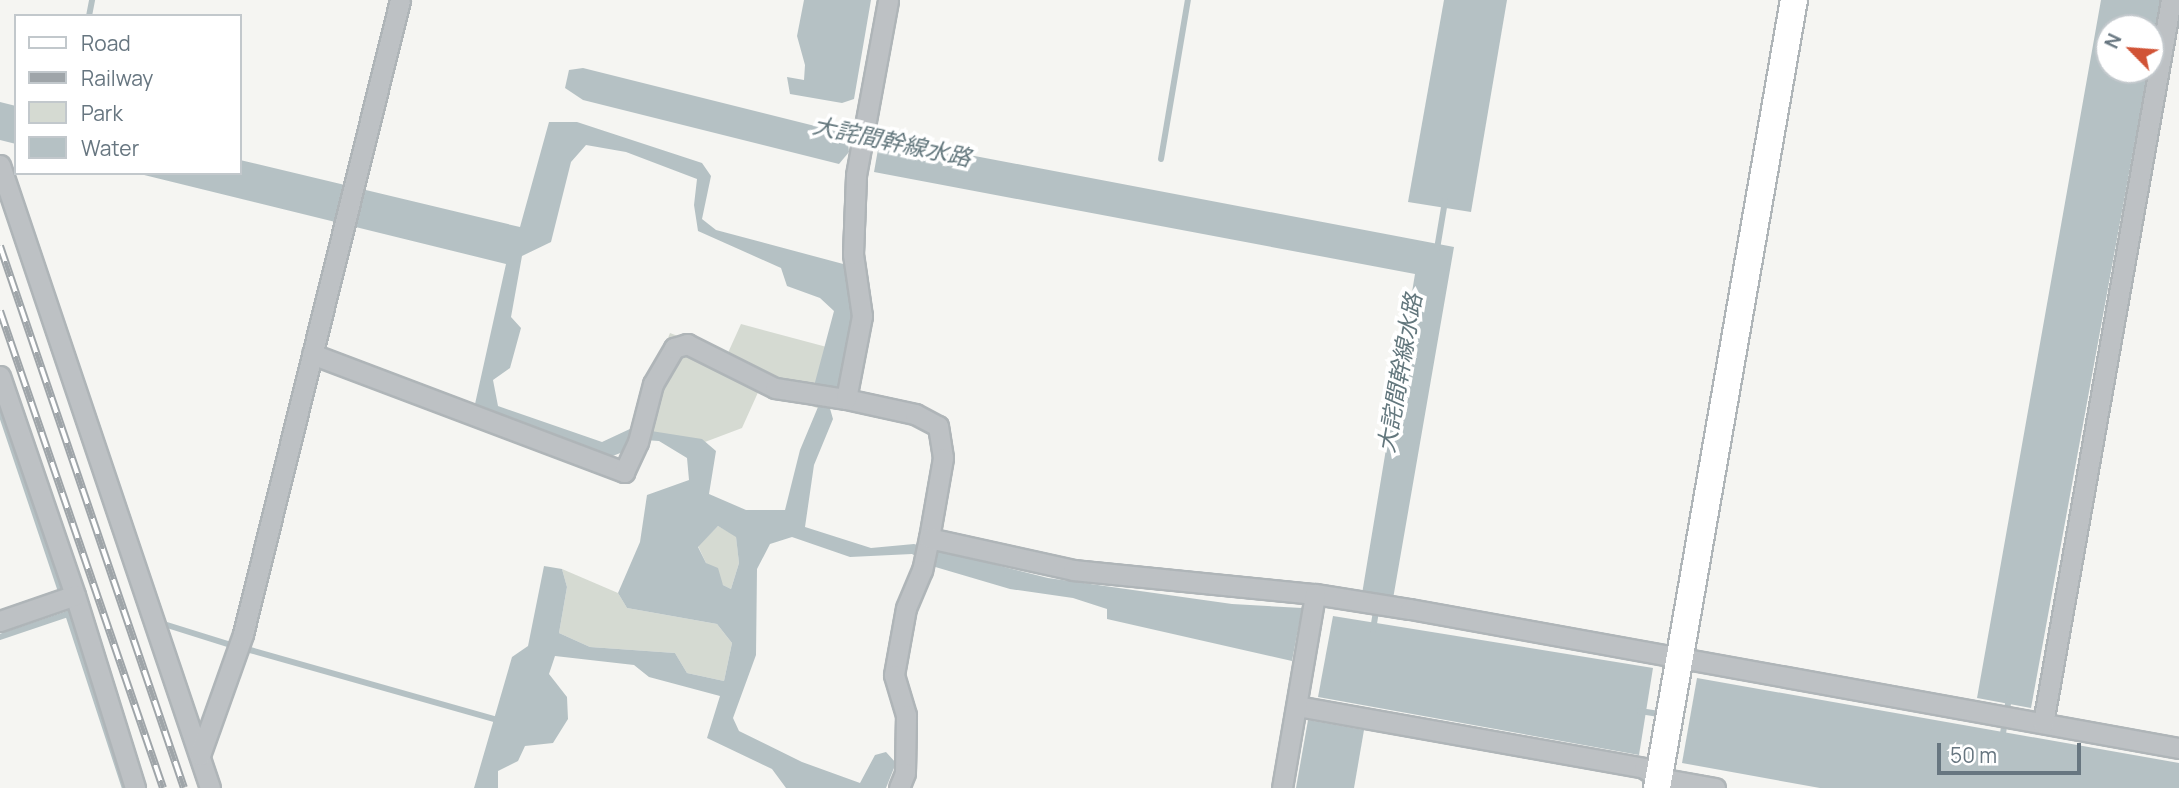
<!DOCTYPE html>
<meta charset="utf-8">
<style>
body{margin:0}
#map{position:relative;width:2179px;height:788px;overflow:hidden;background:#f5f5f2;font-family:Manrope,"Noto Sans JP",sans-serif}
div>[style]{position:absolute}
.green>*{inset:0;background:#d5dad2}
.water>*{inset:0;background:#b5c1c4}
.stream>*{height:6px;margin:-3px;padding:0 3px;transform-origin:3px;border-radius:3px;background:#b5c1c4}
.roads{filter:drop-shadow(2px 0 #afb5b8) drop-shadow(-2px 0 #afb5b8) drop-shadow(0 2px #afb5b8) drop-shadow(0 -2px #afb5b8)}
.street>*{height:19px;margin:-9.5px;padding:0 9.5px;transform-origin:9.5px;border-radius:9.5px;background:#bdc1c4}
.secondary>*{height:26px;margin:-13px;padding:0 13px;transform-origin:13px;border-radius:13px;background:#fff}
.rail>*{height:8px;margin-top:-4px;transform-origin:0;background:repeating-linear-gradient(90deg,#fff 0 16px,#9fa5a9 0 32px);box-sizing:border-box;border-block:2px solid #9fa5a9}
span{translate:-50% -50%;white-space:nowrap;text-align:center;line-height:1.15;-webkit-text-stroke:7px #fff;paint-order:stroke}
.water-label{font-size:23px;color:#63777d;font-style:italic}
.legend{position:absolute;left:14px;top:14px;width:228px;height:161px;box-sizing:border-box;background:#fff;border:2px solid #c2c8cc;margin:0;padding:9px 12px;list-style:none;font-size:21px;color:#677680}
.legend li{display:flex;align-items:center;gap:14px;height:35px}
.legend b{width:35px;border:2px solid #c2c8cc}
.north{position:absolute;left:2095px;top:14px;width:70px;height:70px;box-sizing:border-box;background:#fff;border:2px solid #c2c8cc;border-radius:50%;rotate:295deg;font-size:19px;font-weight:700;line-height:28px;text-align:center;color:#677680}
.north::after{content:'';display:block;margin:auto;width:24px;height:32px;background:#d15336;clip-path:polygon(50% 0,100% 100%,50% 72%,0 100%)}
.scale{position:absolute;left:1937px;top:743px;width:144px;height:32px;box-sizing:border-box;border:4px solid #677680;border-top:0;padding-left:9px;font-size:21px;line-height:24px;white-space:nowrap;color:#677680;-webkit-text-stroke:5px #fff;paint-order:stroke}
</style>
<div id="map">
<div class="green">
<i style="clip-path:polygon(741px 324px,838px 350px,823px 410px,760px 388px,742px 428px,697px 445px,632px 428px,670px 333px,727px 355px)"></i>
<i style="clip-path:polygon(718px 526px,736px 536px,739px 563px,731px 589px,723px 585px,706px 563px,698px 546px)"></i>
<i style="clip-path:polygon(562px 569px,618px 593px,627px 608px,717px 624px,732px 643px,724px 681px,687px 673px,675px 653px,590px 647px,559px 633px,567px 587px)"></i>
</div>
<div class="water">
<i style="clip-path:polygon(804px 0,871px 0,854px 99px,842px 103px,790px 94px,787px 77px,804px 80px,805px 65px,797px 36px)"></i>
<i style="clip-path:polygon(1444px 0,1507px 0,1471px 212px,1408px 202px)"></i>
<i style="clip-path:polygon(2101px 0,2161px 0,2151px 53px,2151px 28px,2109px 28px,2109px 70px,2148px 70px,2031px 708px,1977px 698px)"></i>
<i style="clip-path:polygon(583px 68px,847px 134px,849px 152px,839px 164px,583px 100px,565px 88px,569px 70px)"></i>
<i style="clip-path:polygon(0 102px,16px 106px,16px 144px,0 140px)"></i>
<i style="clip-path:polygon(evenodd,549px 122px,577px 122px,702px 163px,711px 176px,702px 219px,716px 230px,847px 265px,854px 321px,841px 382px,829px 405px,833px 419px,814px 465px,805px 527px,871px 548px,914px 544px,1048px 578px,1232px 604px,1302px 608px,1292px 661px,1107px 619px,1107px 609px,1073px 598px,1010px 589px,932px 566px,912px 554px,850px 557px,792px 537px,770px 544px,757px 569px,756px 655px,733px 718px,739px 731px,802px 762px,860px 783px,875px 755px,886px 752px,896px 763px,886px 788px,786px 788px,772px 769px,707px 738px,720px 696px,649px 677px,634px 665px,555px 656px,549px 674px,567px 697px,568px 719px,553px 743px,525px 746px,518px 761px,498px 771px,498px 788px,474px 788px,512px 657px,528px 646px,544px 566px,562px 569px,567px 587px,559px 633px,590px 647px,675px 653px,687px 673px,724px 681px,732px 643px,717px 624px,627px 608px,618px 593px,640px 542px,647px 495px,689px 480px,687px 458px,659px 441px,630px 439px,623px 452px,610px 457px,475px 404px,506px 264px,136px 173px,240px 173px,240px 160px,520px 227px,549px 122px,586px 145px,626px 152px,697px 179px,694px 205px,698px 231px,781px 268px,787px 286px,820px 298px,834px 311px,814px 386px,821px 393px,818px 407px,800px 450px,785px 510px,746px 510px,709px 494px,716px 451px,702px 439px,632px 428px,602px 442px,498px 406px,493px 380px,510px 368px,521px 328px,511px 317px,522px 256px,551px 242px,571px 162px,586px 145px,549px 122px,718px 526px,736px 537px,739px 563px,731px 589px,723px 585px,718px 568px,706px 563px,698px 547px,718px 526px)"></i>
<i style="clip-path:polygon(880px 138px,1454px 247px,1393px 599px,1362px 594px,1415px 274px,874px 172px)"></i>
<i style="clip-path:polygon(1333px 616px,1653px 668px,1639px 755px,1318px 697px)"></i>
<i style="clip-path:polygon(1697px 678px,2179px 763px,2179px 788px,1820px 788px,1682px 763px)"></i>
<i style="clip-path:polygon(1308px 720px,1364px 730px,1354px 788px,1296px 788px)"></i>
</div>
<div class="stream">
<i style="left:89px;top:16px;width:16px;rotate:-79deg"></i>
<i style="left:1161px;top:159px;width:161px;rotate:-80.4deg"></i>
<i style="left:1437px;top:249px;width:49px;rotate:-80.5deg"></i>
<i style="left:0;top:410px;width:188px;rotate:71.4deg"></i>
<i style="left:167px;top:625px;width:64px;rotate:17.3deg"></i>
<i style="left:1373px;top:630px;width:24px;rotate:-81deg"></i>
<i style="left:0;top:637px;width:72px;rotate:-18.7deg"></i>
<i style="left:68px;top:614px;width:183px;rotate:71.9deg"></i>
<i style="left:250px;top:650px;width:254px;rotate:15.8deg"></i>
<i style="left:1640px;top:711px;width:24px;rotate:9deg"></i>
<i style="left:2002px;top:739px;width:42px;rotate:-80.3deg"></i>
</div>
<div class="roads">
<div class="street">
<i style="left:0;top:165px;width:657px;rotate:71.37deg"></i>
<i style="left:312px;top:354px;width:334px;rotate:20.7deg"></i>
<i style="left:624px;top:472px;width:33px;rotate:-65deg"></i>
<i style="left:638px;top:442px;width:60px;rotate:-75.5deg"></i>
<i style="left:653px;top:384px;width:42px;rotate:-59.7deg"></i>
<i style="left:674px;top:348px;width:14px;rotate:-17deg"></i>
<i style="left:687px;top:344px;width:98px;rotate:26.6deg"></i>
<i style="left:775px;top:388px;width:72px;rotate:8.8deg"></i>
<i style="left:846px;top:399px;width:71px;rotate:12.3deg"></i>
<i style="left:915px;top:414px;width:26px;rotate:28deg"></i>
<i style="left:938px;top:426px;width:32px;rotate:81deg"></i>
<i style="left:943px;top:458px;width:81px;rotate:99.9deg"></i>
<i style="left:929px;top:538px;width:33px;rotate:102deg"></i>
<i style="left:922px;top:570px;width:41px;rotate:112.8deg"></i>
<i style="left:906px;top:608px;width:68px;rotate:100.2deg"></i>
<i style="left:894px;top:675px;width:42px;rotate:73.3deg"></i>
<i style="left:906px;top:715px;width:58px;rotate:91deg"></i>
<i style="left:905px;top:773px;width:16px;rotate:112deg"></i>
<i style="left:0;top:376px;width:231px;rotate:71.1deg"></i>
<i style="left:75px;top:595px;width:202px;rotate:72.7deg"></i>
<i style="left:846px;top:399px;width:85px;rotate:-79.1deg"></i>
<i style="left:862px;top:316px;width:63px;rotate:-98.3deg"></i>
<i style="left:853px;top:254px;width:79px;rotate:-87.8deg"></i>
<i style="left:856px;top:175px;width:178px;rotate:-79.6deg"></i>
<i style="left:929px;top:538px;width:148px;rotate:12.5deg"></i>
<i style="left:1073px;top:570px;width:243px;rotate:5.7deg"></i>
<i style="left:1315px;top:594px;width:96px;rotate:9deg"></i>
<i style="left:1410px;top:609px;width:781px;rotate:10.25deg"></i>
<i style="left:0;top:621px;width:79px;rotate:-19.1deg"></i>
<i style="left:1297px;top:706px;width:352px;rotate:10.1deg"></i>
<i style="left:1644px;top:768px;width:18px;rotate:34deg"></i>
<i style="left:1659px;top:778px;width:57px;rotate:10.1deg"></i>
<i style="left:2043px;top:723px;width:734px;rotate:-79.96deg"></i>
<i style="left:200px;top:755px;width:128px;rotate:-70.4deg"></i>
<i style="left:243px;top:634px;width:653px;rotate:-76.09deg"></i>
<i style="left:1282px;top:788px;width:197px;rotate:-80.3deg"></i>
</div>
<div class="secondary">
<i style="left:1657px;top:788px;width:800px;rotate:-80.14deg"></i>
</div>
</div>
<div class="rail">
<i style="left:0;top:246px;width:572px;rotate:71.25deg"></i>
<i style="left:0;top:311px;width:504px;rotate:71.13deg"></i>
</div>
<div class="water-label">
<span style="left:892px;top:141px;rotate:12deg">大詫間幹線水路</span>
<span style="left:1399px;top:373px;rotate:-80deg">大詫間幹線水路</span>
</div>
<ul class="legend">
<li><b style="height:9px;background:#fff"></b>Road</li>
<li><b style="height:9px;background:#9fa5a9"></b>Railway</li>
<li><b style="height:19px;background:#d5dad2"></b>Park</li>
<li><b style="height:19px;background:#b5c1c4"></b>Water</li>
</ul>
<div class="north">N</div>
<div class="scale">50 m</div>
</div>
